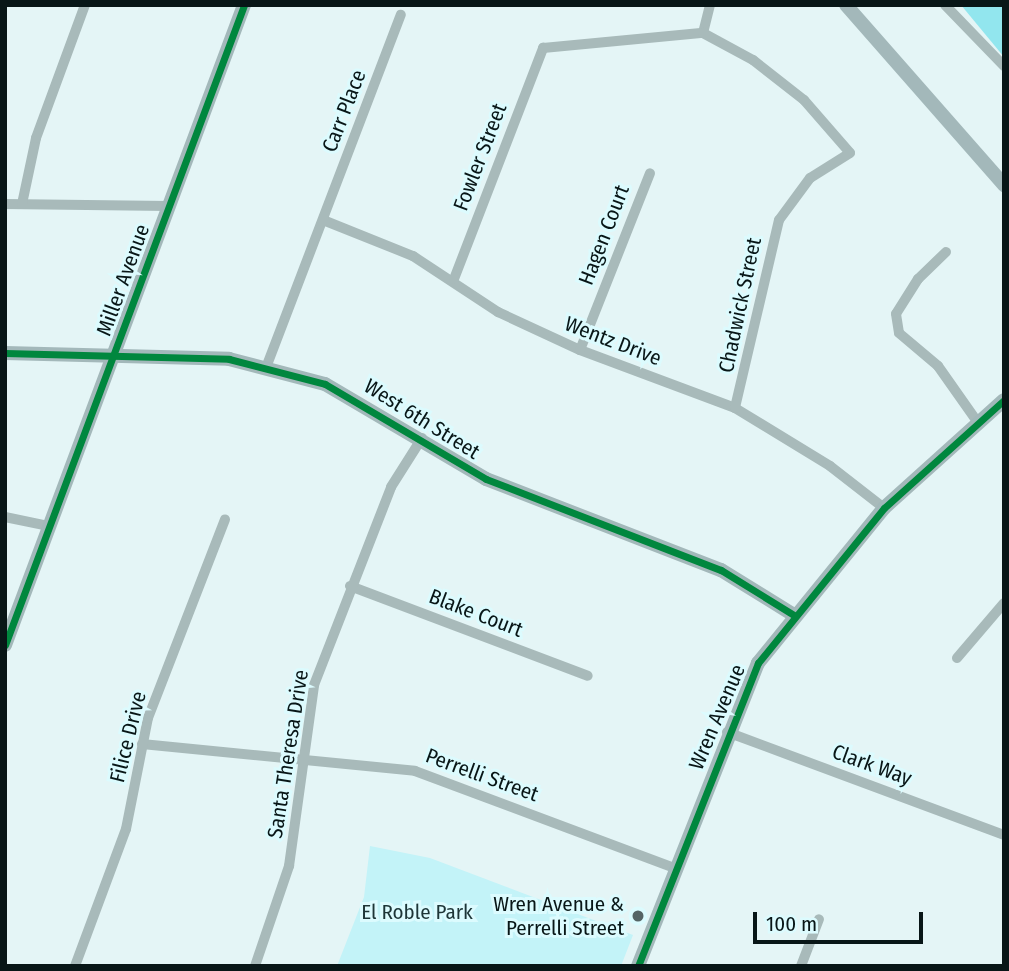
<!DOCTYPE html>
<style>
body{margin:0}
#map{position:relative;width:1009px;height:971px;overflow:hidden;background:#e4f5f6;font-family:"Fira Sans Condensed",sans-serif}
div>[style]{position:absolute}
.green>*{inset:0;background:#c3f3f8}
.forest>*{inset:0;background:#92e6ee}
.street>*{height:10px;margin:-5px;padding:0 5px;transform-origin:5px;border-radius:5px;background:#a8baba}
.secondary>*{height:14px;margin:-7px;padding:0 7px;transform-origin:7px;border-radius:7px;background:#a3b8ba}
.cycleway>*{height:7px;margin:-3.5px;padding:0 3.5px;transform-origin:3.5px;border-radius:3.5px;background:#00873e}
.dots>*{width:19px;height:19px;translate:-50% -50%;box-sizing:border-box;border:4px solid #dcfbfe;border-radius:50%}
span{translate:-50% -50%;white-space:nowrap;text-align:center;line-height:1.15;-webkit-text-stroke:6px #dcfbfe;paint-order:stroke}
.street-label{font-size:21px;color:#081617}
.poi-label{font-size:21px;color:#081617}
.right{translate:-100% -50%;text-align:right}
.park-label{font-size:21px;color:#1d3537}
.frame{position:absolute;inset:0;border:7px solid #081617;pointer-events:none}
.scale{position:absolute;left:753px;top:912px;width:170px;height:32px;box-sizing:border-box;border:4px solid #081617;border-top:0;padding-left:9px;font-size:21px;line-height:24px;white-space:nowrap;color:#081617;-webkit-text-stroke:5px #dcfbfe;paint-order:stroke}
</style>
<div id="map">
<div class="green">
<i style="clip-path:polygon(370px 846px,430px 858px,633px 935px,621px 966px,337px 966px,364px 897px)"></i>
</div>
<div class="forest">
<i style="clip-path:polygon(961px 5px,1004px 5px,1004px 57px)"></i>
</div>
<div class="street">
<i style="left:945px;top:5px;width:85px;rotate:46deg"></i>
<i style="left:703px;top:33px;width:29px;rotate:-76deg"></i>
<i style="left:5px;top:204px;width:163px;rotate:0.7deg"></i>
<i style="left:22px;top:204px;width:67px;rotate:-78deg"></i>
<i style="left:36px;top:138px;width:142px;rotate:-69.8deg"></i>
<i style="left:323px;top:220px;width:97px;rotate:21.8deg"></i>
<i style="left:413px;top:256px;width:102px;rotate:33.4deg"></i>
<i style="left:498px;top:312px;width:90px;rotate:24.9deg"></i>
<i style="left:580px;top:350px;width:165px;rotate:20.5deg"></i>
<i style="left:735px;top:408px;width:111px;rotate:31.4deg"></i>
<i style="left:830px;top:466px;width:68px;rotate:37.9deg"></i>
<i style="left:946px;top:252px;width:39px;rotate:136deg"></i>
<i style="left:918px;top:279px;width:41px;rotate:122.2deg"></i>
<i style="left:896px;top:314px;width:19px;rotate:81deg"></i>
<i style="left:899px;top:333px;width:51px;rotate:40.2deg"></i>
<i style="left:938px;top:366px;width:66px;rotate:54.9deg"></i>
<i style="left:454px;top:279px;width:248px;rotate:-68.9deg"></i>
<i style="left:543px;top:48px;width:161px;rotate:-5.4deg"></i>
<i style="left:703px;top:33px;width:57px;rotate:28.4deg"></i>
<i style="left:753px;top:60px;width:65px;rotate:38.1deg"></i>
<i style="left:804px;top:100px;width:70px;rotate:49deg"></i>
<i style="left:850px;top:153px;width:47px;rotate:148deg"></i>
<i style="left:810px;top:178px;width:52px;rotate:126.4deg"></i>
<i style="left:779px;top:220px;width:193px;rotate:103.2deg"></i>
<i style="left:580px;top:350px;width:190px;rotate:-68.4deg"></i>
<i style="left:267px;top:365px;width:375px;rotate:-69.1deg"></i>
<i style="left:5px;top:517px;width:45px;rotate:11.6deg"></i>
<i style="left:350px;top:586px;width:254px;rotate:20.7deg"></i>
<i style="left:957px;top:658px;width:72px;rotate:-49.5deg"></i>
<i style="left:727px;top:732px;width:296px;rotate:20.4deg"></i>
<i style="left:142px;top:744px;width:274px;rotate:5.6deg"></i>
<i style="left:415px;top:771px;width:278px;rotate:20.5deg"></i>
<i style="left:75px;top:966px;width:146px;rotate:-69.6deg"></i>
<i style="left:126px;top:829px;width:113px;rotate:-78.8deg"></i>
<i style="left:148px;top:718px;width:213px;rotate:-68.8deg"></i>
<i style="left:255px;top:966px;width:106px;rotate:-71.2deg"></i>
<i style="left:289px;top:866px;width:183px;rotate:-82.1deg"></i>
<i style="left:314px;top:685px;width:212px;rotate:-68.7deg"></i>
<i style="left:391px;top:487px;width:58px;rotate:-57.7deg"></i>
<i style="left:801px;top:966px;width:50px;rotate:-69deg"></i>
</div>
<div class="secondary">
<i style="left:846px;top:5px;width:240px;rotate:48.7deg"></i>
<i style="left:5px;top:353px;width:224px;rotate:1.5deg"></i>
<i style="left:229px;top:359px;width:99px;rotate:14.6deg"></i>
<i style="left:325px;top:384px;width:187px;rotate:30.5deg"></i>
<i style="left:486px;top:479px;width:252px;rotate:21.2deg"></i>
<i style="left:721px;top:570px;width:86px;rotate:31.7deg"></i>
<i style="left:5px;top:645px;width:683px;rotate:-69.52deg"></i>
<i style="left:638px;top:966px;width:326px;rotate:-68.4deg"></i>
<i style="left:758px;top:663px;width:200px;rotate:-50.9deg"></i>
<i style="left:884px;top:508px;width:161px;rotate:-42deg"></i>
</div>
<div class="cycleway">
<i style="left:5px;top:353px;width:224px;rotate:1.5deg"></i>
<i style="left:229px;top:359px;width:99px;rotate:14.6deg"></i>
<i style="left:325px;top:384px;width:187px;rotate:30.5deg"></i>
<i style="left:486px;top:479px;width:252px;rotate:21.2deg"></i>
<i style="left:721px;top:570px;width:86px;rotate:31.7deg"></i>
<i style="left:5px;top:645px;width:683px;rotate:-69.52deg"></i>
<i style="left:638px;top:966px;width:326px;rotate:-68.4deg"></i>
<i style="left:758px;top:663px;width:200px;rotate:-50.9deg"></i>
<i style="left:884px;top:508px;width:161px;rotate:-42deg"></i>
</div>
<div class="dots">
<i style="left:638px;top:916px;background:#556465"></i>
</div>
<div class="street-label">
<span style="left:344px;top:111px;rotate:-69deg">Carr Place</span>
<span style="left:480px;top:157px;rotate:-69deg">Fowler Street</span>
<span style="left:604px;top:235px;rotate:-69deg">Hagen Court</span>
<span style="left:123px;top:280px;rotate:-70deg">Miller Avenue</span>
<span style="left:740px;top:305px;rotate:-78deg">Chadwick Street</span>
<span style="left:613px;top:341px;rotate:21deg">Wentz Drive</span>
<span style="left:422px;top:419px;rotate:32deg">West 6th Street</span>
<span style="left:476px;top:613px;rotate:21deg">Blake Court</span>
<span style="left:717px;top:717px;rotate:-67deg">Wren Avenue</span>
<span style="left:128px;top:737px;rotate:-76deg">Filice Drive</span>
<span style="left:288px;top:754px;rotate:-81deg">Santa Theresa Drive</span>
<span style="left:872px;top:765px;rotate:20deg">Clark Way</span>
<span style="left:482px;top:775px;rotate:20deg">Perrelli Street</span>
</div>
<div class="poi-label">
<span class="right" style="left:624px;top:916px">Wren Avenue &amp;<br>Perrelli Street</span>
</div>
<div class="park-label">
<span style="left:417px;top:912px">El Roble Park</span>
</div>
<div class="frame"></div>
<div class="scale">100 m</div>
</div>
